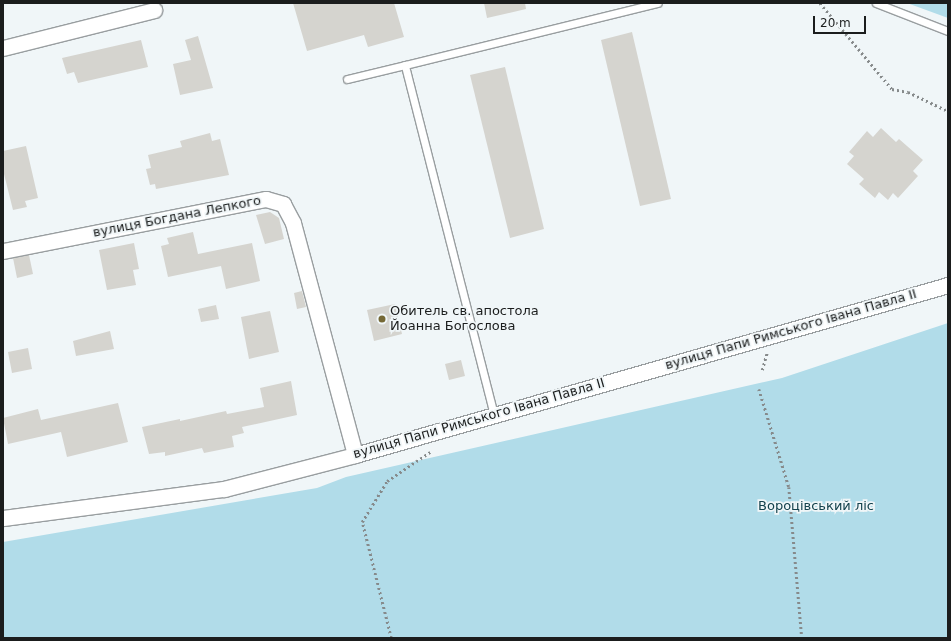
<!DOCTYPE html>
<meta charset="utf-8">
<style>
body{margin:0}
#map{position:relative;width:951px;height:641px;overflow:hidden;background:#f0f6f8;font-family:"DejaVu Sans",sans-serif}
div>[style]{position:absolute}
.green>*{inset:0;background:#b1dce9}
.building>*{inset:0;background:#d5d4cf}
.path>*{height:2.5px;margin-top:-1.25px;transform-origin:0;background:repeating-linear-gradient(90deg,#868a8b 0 2px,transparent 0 5px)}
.roads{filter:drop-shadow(1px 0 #999ea0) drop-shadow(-1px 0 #999ea0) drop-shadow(0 1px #999ea0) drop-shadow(0 -1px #999ea0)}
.lane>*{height:7px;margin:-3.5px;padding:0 3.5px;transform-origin:3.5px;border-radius:3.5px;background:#fff}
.street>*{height:15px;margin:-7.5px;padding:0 7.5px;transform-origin:7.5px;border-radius:7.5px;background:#fff}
.dots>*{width:11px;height:11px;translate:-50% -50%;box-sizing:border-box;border:2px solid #f0f6f8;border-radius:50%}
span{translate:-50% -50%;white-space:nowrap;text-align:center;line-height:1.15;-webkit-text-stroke:3.5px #f0f6f8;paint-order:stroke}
.street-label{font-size:13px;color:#1b1d1d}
.poi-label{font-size:13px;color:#1b1d1d}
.left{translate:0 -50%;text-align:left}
.park-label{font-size:13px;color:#14424d}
.frame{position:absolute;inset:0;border:4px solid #1b1d1d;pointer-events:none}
.scale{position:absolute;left:813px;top:16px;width:53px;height:18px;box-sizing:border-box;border:2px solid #1b1d1d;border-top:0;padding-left:5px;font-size:12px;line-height:14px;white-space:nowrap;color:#1b1d1d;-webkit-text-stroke:3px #f0f6f8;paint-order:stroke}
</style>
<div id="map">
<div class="green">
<i style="clip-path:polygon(907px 3px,948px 3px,948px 18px)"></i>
<i style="clip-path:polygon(948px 323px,948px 638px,3px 638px,3px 542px,317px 488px,346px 477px,782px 378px)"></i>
</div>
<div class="building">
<i style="clip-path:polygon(293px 3px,394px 3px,404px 37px,368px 47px,364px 35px,307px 51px)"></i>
<i style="clip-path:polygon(484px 3px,525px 3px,526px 9px,487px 18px)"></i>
<i style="clip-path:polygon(632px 32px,671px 199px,640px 206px,601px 40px)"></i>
<i style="clip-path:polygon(198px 36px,213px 88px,180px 95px,173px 64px,191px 60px,185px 40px)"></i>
<i style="clip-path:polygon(141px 40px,148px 67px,78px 83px,74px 72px,67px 74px,62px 58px)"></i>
<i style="clip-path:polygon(505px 67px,544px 229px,510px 238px,470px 75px)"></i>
<i style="clip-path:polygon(881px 128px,896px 142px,899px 139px,923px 160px,913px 171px,918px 176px,898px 198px,893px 193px,888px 200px,879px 192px,875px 198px,859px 184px,864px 179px,847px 164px,854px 156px,849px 152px,867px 131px,873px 137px)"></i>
<i style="clip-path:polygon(210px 133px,212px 141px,220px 139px,229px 175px,156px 189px,155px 184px,150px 185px,146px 169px,151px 168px,148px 155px,182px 147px,180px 141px)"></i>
<i style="clip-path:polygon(26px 146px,38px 198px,25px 201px,27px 207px,13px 210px,3px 170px,3px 151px)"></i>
<i style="clip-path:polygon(270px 212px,279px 218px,284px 239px,265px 244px,256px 215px)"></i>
<i style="clip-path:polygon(193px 232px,198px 254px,252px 243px,260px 281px,226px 289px,221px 266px,168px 277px,161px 246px,169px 244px,167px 238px)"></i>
<i style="clip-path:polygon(134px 243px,139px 269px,133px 270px,136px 285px,107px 290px,99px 250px)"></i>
<i style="clip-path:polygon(29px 255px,33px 274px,17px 278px,13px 258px)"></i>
<i style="clip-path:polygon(302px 291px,306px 307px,297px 309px,294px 293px)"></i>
<i style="clip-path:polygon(395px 304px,402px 334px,374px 341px,367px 310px)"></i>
<i style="clip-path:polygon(216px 305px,219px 319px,201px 322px,198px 309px)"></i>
<i style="clip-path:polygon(270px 311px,279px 352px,249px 359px,241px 317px)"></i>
<i style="clip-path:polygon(110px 331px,114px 349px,76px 356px,73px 341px)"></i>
<i style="clip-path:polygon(28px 348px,32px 369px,12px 373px,8px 352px)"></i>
<i style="clip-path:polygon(461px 360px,465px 376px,449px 380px,445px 364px)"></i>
<i style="clip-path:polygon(291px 381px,297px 415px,242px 427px,244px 433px,232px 436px,234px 447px,204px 453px,202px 448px,165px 456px,165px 452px,149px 454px,142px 427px,180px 419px,180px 421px,226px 411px,227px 414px,264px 407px,260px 388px)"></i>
<i style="clip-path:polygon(118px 403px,128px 442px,67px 457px,61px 432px,8px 444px,3px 418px,38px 409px,41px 420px)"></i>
</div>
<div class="path">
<i style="left:820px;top:3px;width:112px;rotate:50.1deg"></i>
<i style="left:892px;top:89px;width:16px;rotate:11deg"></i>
<i style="left:908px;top:92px;width:44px;rotate:25.4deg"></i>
<i style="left:762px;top:370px;width:18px;rotate:-74deg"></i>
<i style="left:759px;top:389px;width:102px;rotate:73deg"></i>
<i style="left:789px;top:487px;width:152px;rotate:85.1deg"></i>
<i style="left:391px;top:638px;width:120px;rotate:-104deg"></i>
<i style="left:362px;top:522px;width:48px;rotate:-58.6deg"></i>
<i style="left:387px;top:481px;width:52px;rotate:-34deg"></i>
</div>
<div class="roads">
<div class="lane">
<i style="left:876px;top:3px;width:77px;rotate:21.3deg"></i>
<i style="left:347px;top:79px;width:60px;rotate:-13.6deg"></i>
<i style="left:494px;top:415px;width:361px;rotate:-104.3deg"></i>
<i style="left:405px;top:65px;width:260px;rotate:-13.8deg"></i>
</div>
<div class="street">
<i style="left:3px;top:48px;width:156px;rotate:-14.1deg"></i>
<i style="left:3px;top:251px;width:268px;rotate:-11.2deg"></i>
<i style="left:266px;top:199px;width:18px;rotate:16deg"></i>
<i style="left:283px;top:204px;width:21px;rotate:62deg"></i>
<i style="left:293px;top:223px;width:240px;rotate:75deg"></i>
<i style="left:3px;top:518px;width:223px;rotate:-7.5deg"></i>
<i style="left:224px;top:489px;width:135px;rotate:-14.5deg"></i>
<i style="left:355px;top:455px;width:617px;rotate:-16deg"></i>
</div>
</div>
<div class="dots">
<i style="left:382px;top:319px;background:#756835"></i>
</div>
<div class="street-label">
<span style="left:177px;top:217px;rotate:-11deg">вулиця Богдана Лепкого</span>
<span style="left:791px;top:330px;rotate:-16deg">вулиця Папи Римського Івана Павла ІІ</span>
<span style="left:479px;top:419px;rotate:-16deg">вулиця Папи Римського Івана Павла ІІ</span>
</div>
<div class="poi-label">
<span class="left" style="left:390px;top:319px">Обитель св. апостола<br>Йоанна Богослова</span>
</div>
<div class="park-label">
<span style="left:816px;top:506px">Вороцівський ліс</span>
</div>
<div class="frame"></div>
<div class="scale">20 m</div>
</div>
